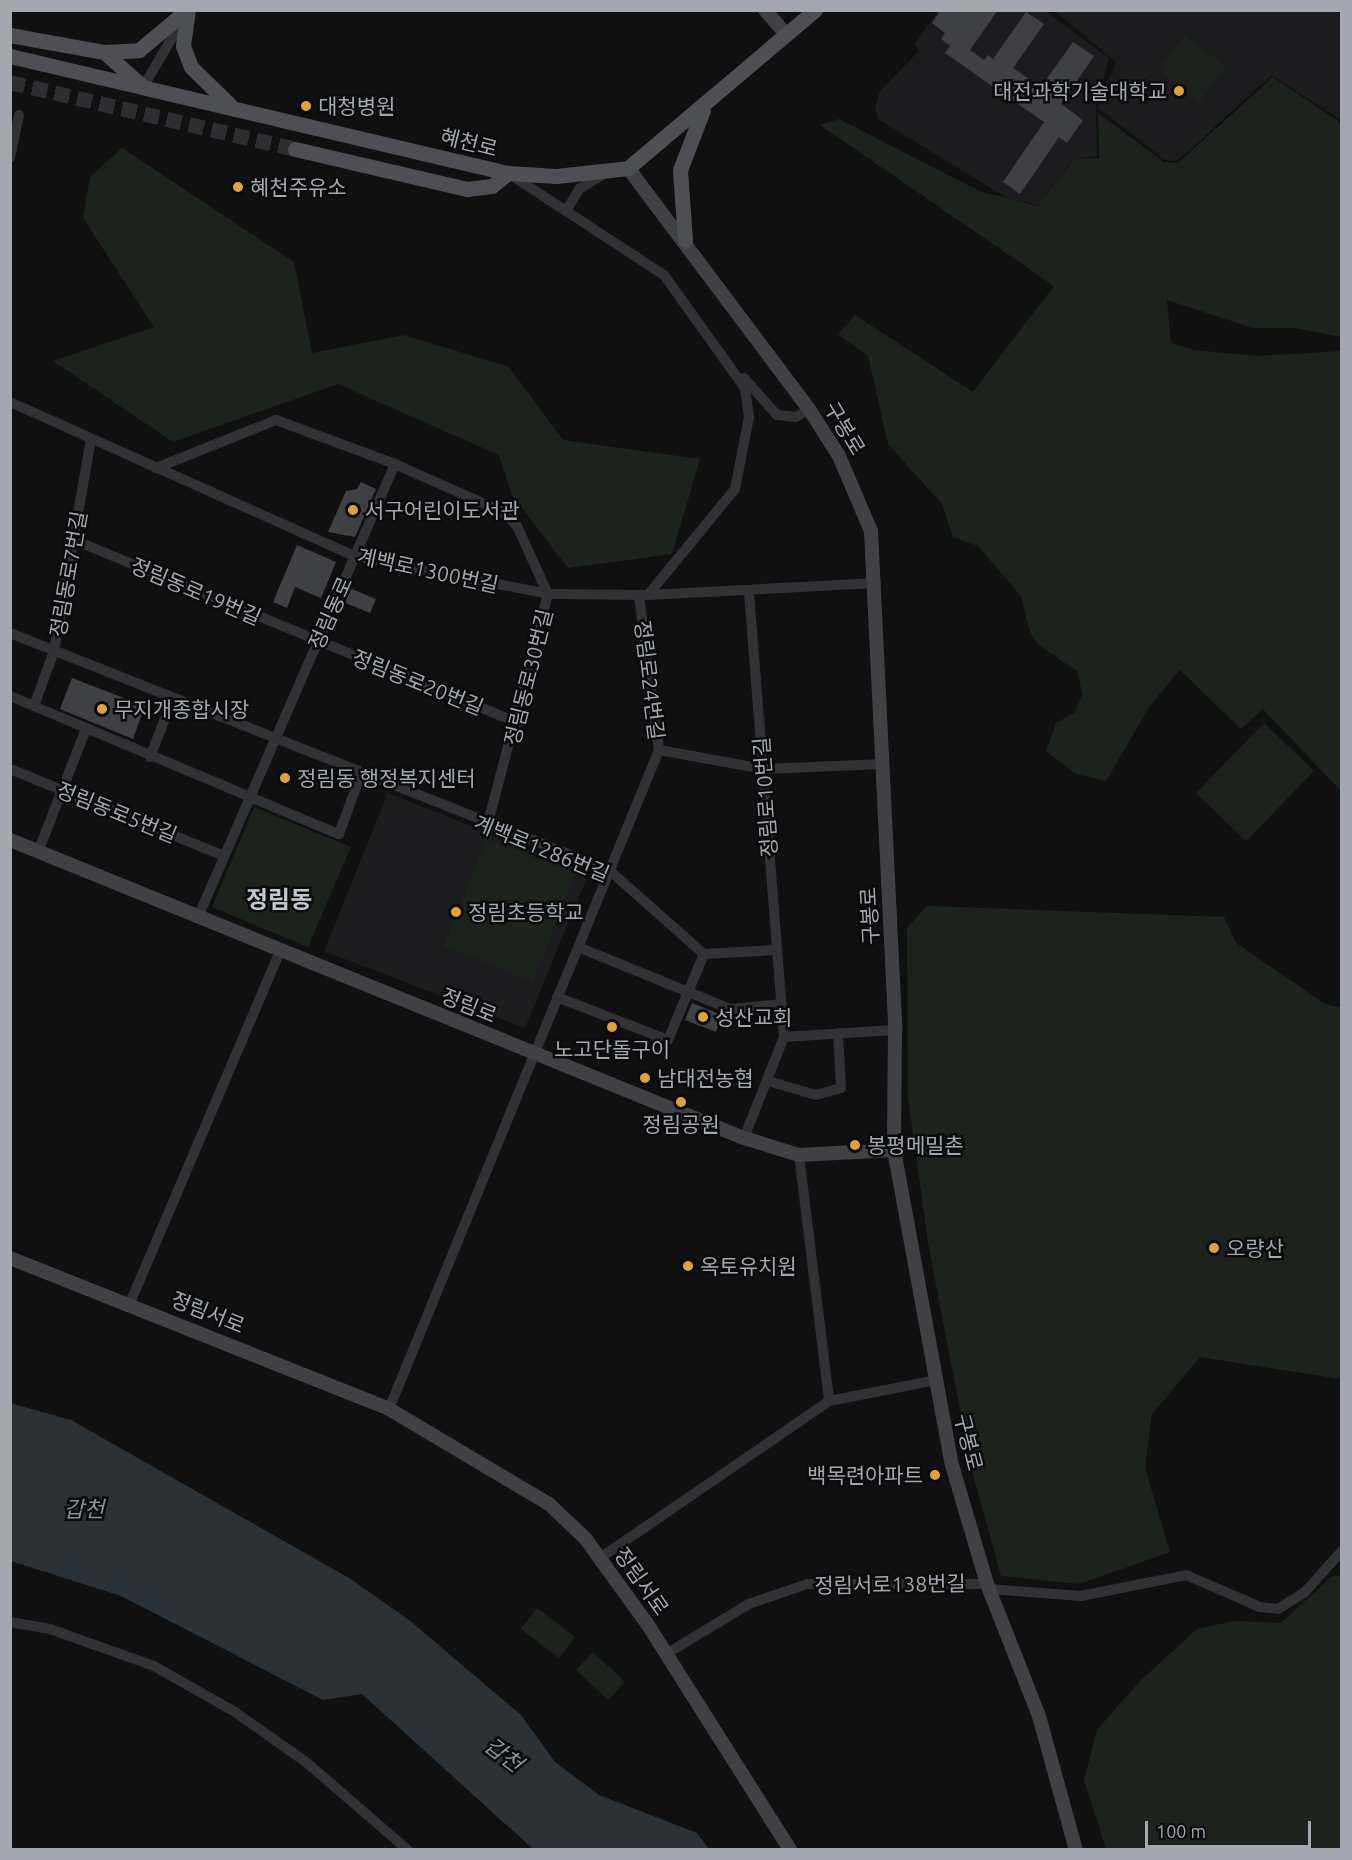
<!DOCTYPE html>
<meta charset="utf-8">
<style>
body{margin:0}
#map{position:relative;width:1352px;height:1860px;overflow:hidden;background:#101011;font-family:Ubuntu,"Noto Sans KR",sans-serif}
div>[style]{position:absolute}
.built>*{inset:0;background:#1c1c1e}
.green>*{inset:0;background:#1c231d}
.water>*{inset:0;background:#2a3238}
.building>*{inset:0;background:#3f4044}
.primary-tunnel>*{height:15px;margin-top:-7.5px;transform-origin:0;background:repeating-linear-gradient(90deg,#2d2e31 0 15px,transparent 0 23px)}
.street>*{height:10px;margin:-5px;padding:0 5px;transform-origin:5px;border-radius:5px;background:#313235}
.secondary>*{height:14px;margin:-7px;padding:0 7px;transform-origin:7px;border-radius:7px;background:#3f4145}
.primary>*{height:15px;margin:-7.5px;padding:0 7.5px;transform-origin:7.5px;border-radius:7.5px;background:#4d4f54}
.dots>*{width:16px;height:16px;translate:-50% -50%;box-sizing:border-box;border:3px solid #0b0b0c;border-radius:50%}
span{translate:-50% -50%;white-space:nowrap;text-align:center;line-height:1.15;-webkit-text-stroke:5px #0b0b0c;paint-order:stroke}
.poi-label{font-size:21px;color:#a2a7b0}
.right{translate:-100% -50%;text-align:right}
.left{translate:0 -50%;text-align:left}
.street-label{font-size:21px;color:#a2a7b0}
.water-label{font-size:22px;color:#7b95a9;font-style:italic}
.quarter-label{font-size:24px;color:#c3c6cd;font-weight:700}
.frame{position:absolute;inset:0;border:12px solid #a2a7b0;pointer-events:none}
.scale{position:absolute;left:1145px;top:1821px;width:166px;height:27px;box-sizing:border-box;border:3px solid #a2a7b0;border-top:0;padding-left:8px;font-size:18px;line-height:21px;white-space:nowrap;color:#a2a7b0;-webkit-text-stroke:4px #0b0b0c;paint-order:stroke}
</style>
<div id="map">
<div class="built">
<i style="clip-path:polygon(938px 11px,1045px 11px,1109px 58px,1096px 106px,1097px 156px,1073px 159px,1039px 205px,1007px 198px,878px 119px,875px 107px,880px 91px,919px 51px,915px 43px)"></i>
<i style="clip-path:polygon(1055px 11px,1341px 11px,1341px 120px,1272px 75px,1177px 161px,1165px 160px,1097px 107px,1116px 62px)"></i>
<i style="clip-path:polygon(388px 793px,589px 873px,525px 1028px,324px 951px)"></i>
</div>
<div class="green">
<i style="clip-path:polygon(1184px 35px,1226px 67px,1198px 104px,1159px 69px)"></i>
<i style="clip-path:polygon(1273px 77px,1341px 123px,1341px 337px,1295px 328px,1253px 328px,1167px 300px,1171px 343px,1194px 350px,1256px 356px,1341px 351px,1341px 791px,1263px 709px,1241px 729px,1180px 670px,1151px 704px,1106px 781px,1075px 773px,1046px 751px,1056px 723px,1074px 713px,1082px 695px,1078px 672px,1039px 645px,1030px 632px,1021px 596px,978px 546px,953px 537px,942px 504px,888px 444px,868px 356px,838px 334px,855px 315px,973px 392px,1054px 286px,820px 125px,839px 119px,979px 191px,1038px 206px,1074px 159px,1099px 158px,1098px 113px,1164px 162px,1178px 163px)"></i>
<i style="clip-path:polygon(122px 148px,294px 262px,312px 353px,404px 335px,509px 367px,563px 440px,700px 459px,672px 554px,568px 568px,512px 495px,499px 455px,338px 384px,173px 442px,53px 361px,154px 327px,83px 218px,90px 177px)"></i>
<i style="clip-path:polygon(1264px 723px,1314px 771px,1246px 841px,1196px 793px)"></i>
<i style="clip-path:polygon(254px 807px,351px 847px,308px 947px,212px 907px)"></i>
<i style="clip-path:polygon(486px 839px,576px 874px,533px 982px,444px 946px)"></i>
<i style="clip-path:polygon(927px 906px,1224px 917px,1236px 943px,1325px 1004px,1341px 1008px,1341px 1379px,1200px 1357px,1152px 1414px,1145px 1468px,1170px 1552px,1079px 1584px,1001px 1576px,971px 1467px,928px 1243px,908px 1097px,907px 928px)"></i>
<i style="clip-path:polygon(1341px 1575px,1341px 1849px,1106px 1849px,1084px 1780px,1097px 1730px,1139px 1682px,1197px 1629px,1234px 1621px,1281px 1623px,1331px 1577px)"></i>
<i style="clip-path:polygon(537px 1608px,575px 1637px,559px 1658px,521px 1629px)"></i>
<i style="clip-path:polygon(593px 1652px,625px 1682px,608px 1700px,576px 1670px)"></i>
</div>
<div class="water">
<i style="clip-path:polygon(10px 1403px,71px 1420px,349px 1578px,409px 1620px,521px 1715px,555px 1762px,599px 1795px,697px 1833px,709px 1849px,533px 1849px,362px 1694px,323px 1700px,121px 1596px,11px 1561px)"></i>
</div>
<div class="building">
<i style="clip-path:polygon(941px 10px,998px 10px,970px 50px,984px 60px,988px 55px,993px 59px,1026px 12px,1044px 24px,1013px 68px,1041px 87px,1073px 42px,1094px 56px,1061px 104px,1083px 120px,1067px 143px,1059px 137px,1020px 194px,1003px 182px,1044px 122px,945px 53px,950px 46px,941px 39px,945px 33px,932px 23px)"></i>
<i style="clip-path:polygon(361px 482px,376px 489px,355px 537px,328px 532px,346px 491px,357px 489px)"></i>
<i style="clip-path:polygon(297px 545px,336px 562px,321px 598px,295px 587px,287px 608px,273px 602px)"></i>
<i style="clip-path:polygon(349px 588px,376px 599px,370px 613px,343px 602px)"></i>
<i style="clip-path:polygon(72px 678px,145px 706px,133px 739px,60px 709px)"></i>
<i style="clip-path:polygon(692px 1003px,722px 1015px,716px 1032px,685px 1020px)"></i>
</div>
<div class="primary-tunnel">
<i style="left:10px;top:82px;width:293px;rotate:13.2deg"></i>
</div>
<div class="street">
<i style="left:143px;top:87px;width:82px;rotate:-59.4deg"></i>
<i style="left:10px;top:158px;width:44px;rotate:-78.2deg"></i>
<i style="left:511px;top:175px;width:183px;rotate:33.2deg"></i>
<i style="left:664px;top:275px;width:139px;rotate:54.4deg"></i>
<i style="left:745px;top:388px;width:29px;rotate:82deg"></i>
<i style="left:749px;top:417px;width:73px;rotate:101deg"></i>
<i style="left:735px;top:489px;width:137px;rotate:129.4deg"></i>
<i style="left:566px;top:211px;width:26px;rotate:-59deg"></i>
<i style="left:579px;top:189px;width:31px;rotate:-31deg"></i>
<i style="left:744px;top:378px;width:50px;rotate:48.3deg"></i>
<i style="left:777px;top:415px;width:19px;rotate:6deg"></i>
<i style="left:796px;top:417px;width:15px;rotate:-32deg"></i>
<i style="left:10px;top:402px;width:378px;rotate:24.1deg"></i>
<i style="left:355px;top:556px;width:197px;rotate:11.1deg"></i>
<i style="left:548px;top:594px;width:100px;rotate:0.6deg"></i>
<i style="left:648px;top:595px;width:228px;rotate:-3deg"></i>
<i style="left:156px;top:468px;width:129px;rotate:-21.8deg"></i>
<i style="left:276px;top:420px;width:127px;rotate:20.3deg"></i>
<i style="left:395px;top:464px;width:118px;rotate:24deg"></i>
<i style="left:503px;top:512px;width:20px;rotate:45deg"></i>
<i style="left:517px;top:526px;width:75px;rotate:65.5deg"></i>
<i style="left:548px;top:594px;width:240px;rotate:104.7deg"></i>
<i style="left:74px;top:540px;width:480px;rotate:22.4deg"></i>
<i style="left:10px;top:633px;width:644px;rotate:21.59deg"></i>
<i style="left:609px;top:870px;width:127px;rotate:41.5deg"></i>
<i style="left:704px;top:954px;width:71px;rotate:-3.2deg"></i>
<i style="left:10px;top:696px;width:357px;rotate:22.8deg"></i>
<i style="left:339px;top:834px;width:64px;rotate:-69.9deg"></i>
<i style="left:34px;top:706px;width:59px;rotate:-70deg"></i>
<i style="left:54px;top:651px;width:215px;rotate:-80.1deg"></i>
<i style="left:659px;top:750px;width:107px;rotate:10.3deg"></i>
<i style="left:764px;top:769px;width:118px;rotate:-2.4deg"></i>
<i style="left:150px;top:757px;width:63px;rotate:-68.7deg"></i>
<i style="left:10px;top:769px;width:231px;rotate:22.1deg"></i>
<i style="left:38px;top:852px;width:132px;rotate:-68.7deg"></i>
<i style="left:198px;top:917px;width:494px;rotate:-66.5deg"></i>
<i style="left:578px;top:947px;width:164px;rotate:22.2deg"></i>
<i style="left:730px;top:1009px;width:52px;rotate:-5.5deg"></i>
<i style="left:557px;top:997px;width:119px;rotate:21.2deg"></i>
<i style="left:668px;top:1040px;width:93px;rotate:-67.3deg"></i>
<i style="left:784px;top:1037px;width:111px;rotate:-3.6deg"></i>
<i style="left:768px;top:1081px;width:50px;rotate:16.3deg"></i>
<i style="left:816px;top:1095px;width:26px;rotate:-16deg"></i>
<i style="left:841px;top:1088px;width:55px;rotate:-93.1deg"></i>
<i style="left:744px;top:1138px;width:109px;rotate:-68.4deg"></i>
<i style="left:784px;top:1037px;width:447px;rotate:-94.5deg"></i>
<i style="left:799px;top:1155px;width:248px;rotate:83deg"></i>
<i style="left:130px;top:1303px;width:383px;rotate:-66.9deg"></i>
<i style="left:389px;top:1409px;width:712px;rotate:-67.72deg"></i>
<i style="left:659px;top:750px;width:156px;rotate:-97.4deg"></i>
<i style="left:600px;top:1558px;width:278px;rotate:-34.4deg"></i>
<i style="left:829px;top:1401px;width:105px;rotate:-11deg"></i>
<i style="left:990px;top:1589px;width:91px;rotate:4.4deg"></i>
<i style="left:1081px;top:1596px;width:107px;rotate:-11.3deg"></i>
<i style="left:1186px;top:1575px;width:81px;rotate:23.4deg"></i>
<i style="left:1260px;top:1607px;width:18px;rotate:6deg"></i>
<i style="left:1278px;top:1609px;width:31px;rotate:-32deg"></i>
<i style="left:1304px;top:1593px;width:57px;rotate:-47.9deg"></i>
<i style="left:10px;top:1622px;width:41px;rotate:9.9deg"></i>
<i style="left:50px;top:1629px;width:110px;rotate:19.6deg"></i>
<i style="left:154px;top:1666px;width:93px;rotate:29.6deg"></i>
<i style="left:235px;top:1712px;width:87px;rotate:35.2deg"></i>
<i style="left:306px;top:1762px;width:135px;rotate:40.8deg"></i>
<i style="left:666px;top:1654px;width:97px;rotate:-31.1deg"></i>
<i style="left:749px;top:1604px;width:61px;rotate:-19deg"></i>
<i style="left:807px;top:1584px;width:180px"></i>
</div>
<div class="secondary">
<i style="left:765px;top:10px;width:33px;rotate:49deg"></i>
<i style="left:628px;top:168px;width:301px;rotate:53.1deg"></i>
<i style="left:809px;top:409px;width:56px;rotate:57.4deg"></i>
<i style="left:839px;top:456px;width:82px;rotate:66.9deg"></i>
<i style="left:871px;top:531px;width:500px;rotate:87.2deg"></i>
<i style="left:895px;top:1030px;width:120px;rotate:90.5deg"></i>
<i style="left:894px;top:1150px;width:320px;rotate:79.6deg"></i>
<i style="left:952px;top:1465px;width:124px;rotate:73.6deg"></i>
<i style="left:987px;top:1584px;width:142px;rotate:68.5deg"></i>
<i style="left:1039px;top:1716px;width:139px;rotate:74.6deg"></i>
<i style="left:10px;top:840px;width:792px;rotate:22.1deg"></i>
<i style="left:744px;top:1138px;width:58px;rotate:17.2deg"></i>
<i style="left:799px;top:1155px;width:95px;rotate:-3deg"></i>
<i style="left:10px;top:1258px;width:408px;rotate:21.7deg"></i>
<i style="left:389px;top:1409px;width:186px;rotate:30.7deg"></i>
<i style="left:549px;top:1504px;width:50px;rotate:43.4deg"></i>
<i style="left:585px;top:1538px;width:107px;rotate:54.1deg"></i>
<i style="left:648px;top:1625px;width:266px;rotate:57.7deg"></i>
</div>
<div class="primary">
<i style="left:188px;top:10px;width:36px;rotate:98deg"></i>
<i style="left:183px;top:46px;width:22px;rotate:69deg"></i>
<i style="left:191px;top:67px;width:54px;rotate:44.3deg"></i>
<i style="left:10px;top:35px;width:96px;rotate:10.3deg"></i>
<i style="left:104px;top:52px;width:35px;rotate:-3deg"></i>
<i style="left:139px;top:50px;width:62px;rotate:-39.8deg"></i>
<i style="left:104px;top:52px;width:51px;rotate:41.8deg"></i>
<i style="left:10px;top:56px;width:512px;rotate:13.22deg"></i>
<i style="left:508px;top:173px;width:48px;rotate:3.6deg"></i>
<i style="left:556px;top:176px;width:72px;rotate:-6.3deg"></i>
<i style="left:628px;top:168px;width:245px;rotate:-40.2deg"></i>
<i style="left:295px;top:149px;width:177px;rotate:13.1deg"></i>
<i style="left:467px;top:189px;width:25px;rotate:-7deg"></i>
<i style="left:492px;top:186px;width:21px;rotate:-39deg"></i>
<i style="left:685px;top:240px;width:70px;rotate:-94.1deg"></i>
<i style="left:680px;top:170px;width:64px;rotate:-69deg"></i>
</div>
<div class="dots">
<i style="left:1179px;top:91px;background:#e0a238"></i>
<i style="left:306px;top:106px;background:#e0a238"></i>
<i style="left:238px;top:187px;background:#e0a238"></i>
<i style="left:353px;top:510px;background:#e0a238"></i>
<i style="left:102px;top:709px;background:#e0a238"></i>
<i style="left:285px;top:778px;background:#e0a238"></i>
<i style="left:456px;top:912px;background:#e0a238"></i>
<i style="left:703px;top:1017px;background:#e0a238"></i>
<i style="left:612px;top:1027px;background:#e0a238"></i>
<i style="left:645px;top:1078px;background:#e0a238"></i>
<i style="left:681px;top:1102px;background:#e0a238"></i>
<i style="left:855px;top:1145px;background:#e0a238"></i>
<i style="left:1214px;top:1248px;background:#e0a238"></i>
<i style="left:688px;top:1266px;background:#e0a238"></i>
<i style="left:935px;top:1475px;background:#e0a238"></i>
</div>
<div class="poi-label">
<span class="right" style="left:1167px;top:91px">대전과학기술대학교</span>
<span class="left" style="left:318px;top:106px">대청병원</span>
<span class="left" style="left:250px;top:187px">혜천주유소</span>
<span class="left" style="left:365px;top:510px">서구어린이도서관</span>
<span class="left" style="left:114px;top:709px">무지개종합시장</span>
<span class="left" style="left:297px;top:778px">정림동 행정복지센터</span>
<span class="left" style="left:468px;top:912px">정림초등학교</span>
<span class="left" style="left:715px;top:1017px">성산교회</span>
<span style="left:612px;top:1049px">노고단돌구이</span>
<span class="left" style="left:657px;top:1078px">남대전농협</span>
<span style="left:681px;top:1124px">정림공원</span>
<span class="left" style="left:867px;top:1145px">봉평메밀촌</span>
<span class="left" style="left:1226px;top:1248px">오량산</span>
<span class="left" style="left:700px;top:1266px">옥토유치원</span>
<span class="right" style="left:923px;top:1475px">백목련아파트</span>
</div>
<div class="street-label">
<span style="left:469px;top:142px;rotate:14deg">혜천로</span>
<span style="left:845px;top:428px;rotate:59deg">구봉로</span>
<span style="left:428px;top:570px;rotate:12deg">계백로1300번길</span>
<span style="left:68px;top:574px;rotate:-80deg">정림동로7번길</span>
<span style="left:196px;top:591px;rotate:23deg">정림동로19번길</span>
<span style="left:330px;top:613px;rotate:-66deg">정림동로</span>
<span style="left:528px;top:677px;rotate:-76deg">정림동로30번길</span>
<span style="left:650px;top:680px;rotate:83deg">정림로24번길</span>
<span style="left:418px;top:682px;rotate:22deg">정림동로20번길</span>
<span style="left:765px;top:797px;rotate:-94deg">정림로10번길</span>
<span style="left:117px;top:812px;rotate:22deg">정림동로5번길</span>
<span style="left:542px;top:848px;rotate:22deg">계백로1286번길</span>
<span style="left:869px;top:916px;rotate:-93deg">구봉로</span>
<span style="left:469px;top:1005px;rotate:22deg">정림로</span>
<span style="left:208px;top:1312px;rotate:22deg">정림서로</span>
<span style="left:969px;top:1442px;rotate:76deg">구봉로</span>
<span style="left:642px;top:1581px;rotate:55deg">정림서로</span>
<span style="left:890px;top:1584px;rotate:-1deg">정림서로138번길</span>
</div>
<div class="water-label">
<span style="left:84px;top:1509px">갑천</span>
<span style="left:504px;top:1754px;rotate:37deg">갑천</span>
</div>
<div class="quarter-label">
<span style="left:279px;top:900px">정림동</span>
</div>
<div class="frame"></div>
<div class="scale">100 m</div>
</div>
